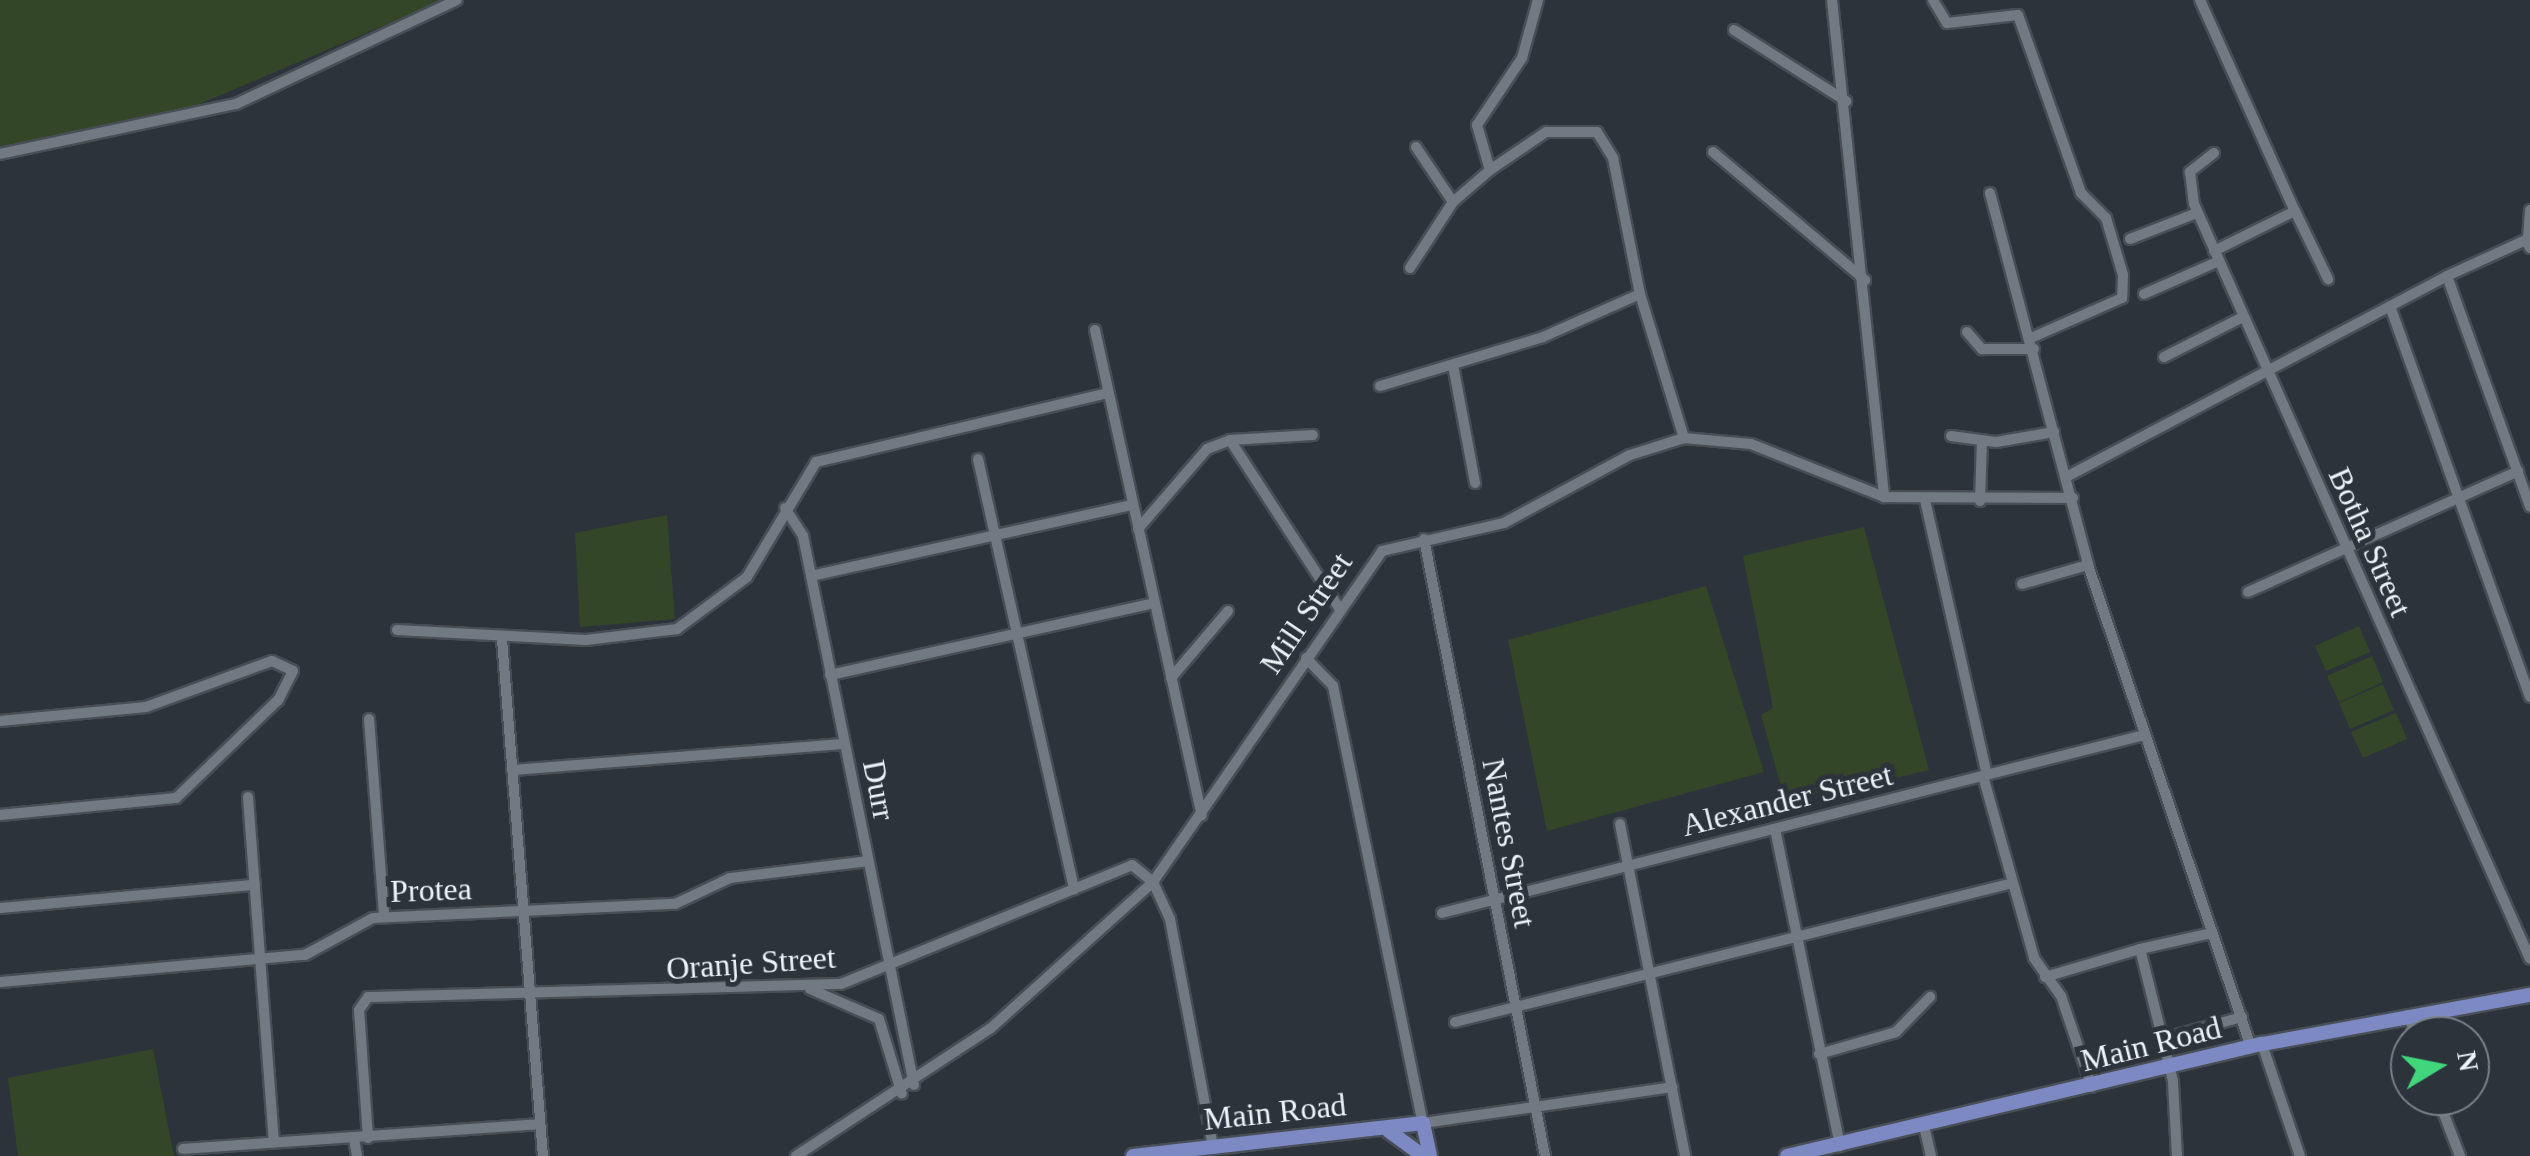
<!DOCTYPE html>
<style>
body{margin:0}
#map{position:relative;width:2530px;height:1156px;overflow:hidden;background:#2c333b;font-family:"Times New Roman",serif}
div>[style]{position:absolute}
.green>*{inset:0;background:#334627}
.roads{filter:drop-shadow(2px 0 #484e55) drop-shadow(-2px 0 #484e55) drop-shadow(0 2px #484e55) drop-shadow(0 -2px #484e55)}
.minor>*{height:10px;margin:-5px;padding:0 5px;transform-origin:5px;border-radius:5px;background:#717982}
.major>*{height:14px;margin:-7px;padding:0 7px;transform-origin:7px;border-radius:7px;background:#7c89c2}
span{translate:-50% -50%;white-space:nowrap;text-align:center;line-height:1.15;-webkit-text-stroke:10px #2c333b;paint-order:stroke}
.street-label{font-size:32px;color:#eef3f8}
.north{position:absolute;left:2390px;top:1016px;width:100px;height:100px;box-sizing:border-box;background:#2c333b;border:2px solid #7a8087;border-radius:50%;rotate:80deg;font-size:28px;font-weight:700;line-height:40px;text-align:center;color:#eef3f8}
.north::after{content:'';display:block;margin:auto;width:35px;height:45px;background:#40d77c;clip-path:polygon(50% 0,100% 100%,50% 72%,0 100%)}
</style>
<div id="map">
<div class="green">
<i style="clip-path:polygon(0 0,444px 0,174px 115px,0 154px)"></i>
<i style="clip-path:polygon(667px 515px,675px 619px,580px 627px,575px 533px)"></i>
<i style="clip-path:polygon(1864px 527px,1929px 770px,1786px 804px,1761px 715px,1773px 708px,1743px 556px)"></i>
<i style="clip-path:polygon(1706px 586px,1764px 772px,1547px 831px,1508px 640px)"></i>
<i style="clip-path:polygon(2359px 626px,2370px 652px,2326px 671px,2315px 646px)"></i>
<i style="clip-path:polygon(2372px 656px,2383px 682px,2339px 702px,2327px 676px)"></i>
<i style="clip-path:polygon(2383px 684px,2394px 710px,2350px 729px,2339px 703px)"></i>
<i style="clip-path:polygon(2396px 713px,2407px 739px,2363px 758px,2351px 732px)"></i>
<i style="clip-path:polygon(153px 1049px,174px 1156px,18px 1156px,8px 1078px)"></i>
</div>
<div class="roads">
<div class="minor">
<i style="left:1832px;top:0;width:500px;rotate:84deg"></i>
<i style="left:1933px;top:0;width:27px;rotate:59deg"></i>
<i style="left:1947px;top:23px;width:71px;rotate:-6.4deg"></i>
<i style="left:2018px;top:15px;width:189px;rotate:70.5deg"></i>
<i style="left:2081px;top:193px;width:35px;rotate:45deg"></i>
<i style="left:2106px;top:218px;width:59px;rotate:73.4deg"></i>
<i style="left:2123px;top:275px;width:23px;rotate:92deg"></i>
<i style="left:2122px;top:298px;width:99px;rotate:156.3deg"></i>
<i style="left:2200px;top:0;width:231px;rotate:65.8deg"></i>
<i style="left:1734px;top:30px;width:133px;rotate:32.4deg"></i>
<i style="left:1416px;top:147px;width:66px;rotate:56.1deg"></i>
<i style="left:1713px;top:152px;width:199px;rotate:40.1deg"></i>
<i style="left:2214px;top:153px;width:31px;rotate:142deg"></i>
<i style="left:2190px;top:172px;width:32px;rotate:83deg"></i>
<i style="left:2194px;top:204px;width:826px;rotate:66.01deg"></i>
<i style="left:0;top:154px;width:241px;rotate:-12deg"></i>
<i style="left:236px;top:104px;width:244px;rotate:-25.2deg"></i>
<i style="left:1490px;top:170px;width:47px;rotate:-106.1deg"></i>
<i style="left:1477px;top:125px;width:81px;rotate:-56.1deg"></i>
<i style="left:1522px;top:58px;width:60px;rotate:-74.6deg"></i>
<i style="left:1990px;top:193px;width:385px;rotate:75.2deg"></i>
<i style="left:2088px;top:565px;width:509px;rotate:71.32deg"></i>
<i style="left:2130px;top:239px;width:72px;rotate:-21.2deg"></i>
<i style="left:2528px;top:239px;width:29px;rotate:-86deg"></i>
<i style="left:2214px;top:251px;width:90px;rotate:-26.3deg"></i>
<i style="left:2295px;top:211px;width:76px;rotate:64.1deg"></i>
<i style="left:1410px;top:268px;width:79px;rotate:-56.9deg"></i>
<i style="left:1453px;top:202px;width:49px;rotate:-40.9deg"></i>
<i style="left:1490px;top:170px;width:68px;rotate:-34.2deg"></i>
<i style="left:1546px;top:132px;width:51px"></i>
<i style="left:1597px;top:132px;width:31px;rotate:58deg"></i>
<i style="left:1613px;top:158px;width:139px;rotate:78.8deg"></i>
<i style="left:1640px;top:294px;width:151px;rotate:73deg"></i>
<i style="left:2447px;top:276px;width:245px;rotate:70.2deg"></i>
<i style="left:2144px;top:294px;width:82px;rotate:-23.7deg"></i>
<i style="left:2390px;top:306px;width:415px;rotate:70.3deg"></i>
<i style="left:1095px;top:330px;width:497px;rotate:77.6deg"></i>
<i style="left:1967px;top:332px;width:23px;rotate:49deg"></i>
<i style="left:1982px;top:349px;width:52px"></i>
<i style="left:2164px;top:357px;width:89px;rotate:-26.9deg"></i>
<i style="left:1453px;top:365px;width:120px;rotate:79.4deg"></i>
<i style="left:1380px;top:386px;width:170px;rotate:-16.7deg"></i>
<i style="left:1543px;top:337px;width:106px;rotate:-23.9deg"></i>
<i style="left:1951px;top:436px;width:45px;rotate:7.6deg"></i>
<i style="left:1996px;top:442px;width:59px;rotate:-9.8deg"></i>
<i style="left:1230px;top:440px;width:83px;rotate:-3.4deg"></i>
<i style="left:978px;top:459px;width:441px;rotate:77.4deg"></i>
<i style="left:2068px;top:476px;width:429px;rotate:-27.8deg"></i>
<i style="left:2447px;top:276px;width:87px;rotate:-24.5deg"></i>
<i style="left:2526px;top:240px;width:9px;rotate:63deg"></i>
<i style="left:1925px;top:500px;width:282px;rotate:77.3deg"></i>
<i style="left:1980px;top:501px;width:59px;rotate:-88.1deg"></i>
<i style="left:785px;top:508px;width:33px;rotate:57deg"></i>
<i style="left:803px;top:536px;width:560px;rotate:78.57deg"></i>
<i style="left:1138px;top:529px;width:106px;rotate:-49.2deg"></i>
<i style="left:1207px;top:449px;width:25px;rotate:-21deg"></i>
<i style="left:1230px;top:440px;width:200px;rotate:57deg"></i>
<i style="left:1424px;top:539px;width:629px;rotate:78.9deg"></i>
<i style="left:811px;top:576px;width:329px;rotate:-12.5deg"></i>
<i style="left:2022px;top:584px;width:69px;rotate:-16.1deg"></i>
<i style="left:2248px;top:592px;width:296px;rotate:-24.1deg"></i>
<i style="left:397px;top:630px;width:189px;rotate:3deg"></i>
<i style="left:586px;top:640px;width:92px;rotate:-6.9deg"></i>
<i style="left:677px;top:629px;width:87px;rotate:-36.6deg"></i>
<i style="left:747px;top:577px;width:134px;rotate:-59deg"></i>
<i style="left:816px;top:462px;width:300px;rotate:-13.3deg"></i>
<i style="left:502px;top:639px;width:519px;rotate:85.47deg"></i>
<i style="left:1306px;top:658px;width:39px;rotate:46deg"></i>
<i style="left:1333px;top:686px;width:446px;rotate:78.4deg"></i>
<i style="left:1423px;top:1123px;width:252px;rotate:-8.2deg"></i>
<i style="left:830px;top:675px;width:332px;rotate:-12.5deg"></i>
<i style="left:1171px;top:678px;width:88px;rotate:-49.6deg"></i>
<i style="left:369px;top:719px;width:198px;rotate:85.6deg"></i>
<i style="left:0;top:721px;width:147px;rotate:-5.5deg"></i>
<i style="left:146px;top:707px;width:134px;rotate:-20.1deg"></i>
<i style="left:272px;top:661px;width:23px;rotate:25deg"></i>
<i style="left:293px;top:671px;width:33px;rotate:117deg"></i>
<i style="left:278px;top:700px;width:141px;rotate:136.1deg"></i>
<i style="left:176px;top:798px;width:177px;rotate:174.5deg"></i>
<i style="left:512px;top:770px;width:333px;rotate:-4.5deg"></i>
<i style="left:1983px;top:776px;width:189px;rotate:74.3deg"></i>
<i style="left:2034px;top:958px;width:47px;rotate:54.6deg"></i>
<i style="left:2061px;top:996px;width:96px;rotate:71.2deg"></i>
<i style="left:248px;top:797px;width:346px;rotate:85.7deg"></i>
<i style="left:1620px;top:824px;width:338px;rotate:78.9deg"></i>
<i style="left:1775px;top:829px;width:324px;rotate:78.4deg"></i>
<i style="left:0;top:908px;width:256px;rotate:-5.2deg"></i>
<i style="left:1442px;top:913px;width:724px;rotate:-14.23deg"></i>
<i style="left:2045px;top:977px;width:99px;rotate:-16.4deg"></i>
<i style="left:0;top:982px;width:306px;rotate:-5.1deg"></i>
<i style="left:305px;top:955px;width:77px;rotate:-28.6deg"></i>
<i style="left:373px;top:918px;width:302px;rotate:-2.7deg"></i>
<i style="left:675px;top:904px;width:61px;rotate:-25.3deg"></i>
<i style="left:730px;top:878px;width:139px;rotate:-7deg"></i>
<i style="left:810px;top:989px;width:75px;rotate:23.5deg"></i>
<i style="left:879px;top:1019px;width:78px;rotate:73deg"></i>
<i style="left:2408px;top:1015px;width:22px;rotate:69deg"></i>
<i style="left:1455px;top:1022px;width:575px;rotate:-13.99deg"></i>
<i style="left:2162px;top:1039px;width:83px;rotate:-15.4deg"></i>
<i style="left:2262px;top:1044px;width:118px;rotate:71.3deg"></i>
<i style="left:1819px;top:1054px;width:80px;rotate:-15.9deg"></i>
<i style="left:1896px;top:1032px;width:49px;rotate:-45.8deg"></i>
<i style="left:2437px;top:1096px;width:64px;rotate:69deg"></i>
<i style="left:1924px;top:1126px;width:31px;rotate:77deg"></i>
<i style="left:368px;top:1138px;width:128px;rotate:-94deg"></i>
<i style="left:359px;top:1010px;width:16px;rotate:-55deg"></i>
<i style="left:368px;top:997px;width:473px;rotate:-1.6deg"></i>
<i style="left:841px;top:984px;width:314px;rotate:-22.2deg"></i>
<i style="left:1132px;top:865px;width:27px;rotate:39deg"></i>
<i style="left:1153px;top:882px;width:41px;rotate:65.3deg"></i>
<i style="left:1170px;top:919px;width:231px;rotate:79.3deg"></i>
<i style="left:354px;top:1139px;width:17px;rotate:80deg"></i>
<i style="left:183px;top:1149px;width:358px;rotate:-4deg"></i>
<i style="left:796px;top:1156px;width:233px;rotate:-33.3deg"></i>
<i style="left:991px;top:1028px;width:218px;rotate:-42deg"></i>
<i style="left:1153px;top:882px;width:402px;rotate:-55.3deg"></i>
<i style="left:1382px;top:551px;width:125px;rotate:-12.9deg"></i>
<i style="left:1504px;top:523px;width:143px;rotate:-28.4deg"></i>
<i style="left:1630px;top:455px;width:57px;rotate:-17.5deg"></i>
<i style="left:1684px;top:438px;width:67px;rotate:5.1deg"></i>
<i style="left:1751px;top:444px;width:143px;rotate:21.7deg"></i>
<i style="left:1884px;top:497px;width:189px;rotate:0.3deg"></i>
<i style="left:2177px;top:1156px;width:75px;rotate:-93.1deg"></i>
<i style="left:2173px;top:1081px;width:136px;rotate:-104deg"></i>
<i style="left:2140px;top:949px;width:74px;rotate:-12.5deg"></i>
</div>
<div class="major">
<i style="left:1389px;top:1131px;width:42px;rotate:36.3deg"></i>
<i style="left:1133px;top:1156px;width:292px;rotate:-6.5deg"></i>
<i style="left:1423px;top:1123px;width:34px;rotate:78deg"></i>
<i style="left:1787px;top:1156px;width:488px;rotate:-13.3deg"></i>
<i style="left:2262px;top:1044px;width:272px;rotate:-10.4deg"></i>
</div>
</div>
<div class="street-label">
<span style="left:2370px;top:542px;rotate:66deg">Botha Street</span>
<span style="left:1306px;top:613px;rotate:-56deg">Mill Street</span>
<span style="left:879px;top:790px;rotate:79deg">Durr</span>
<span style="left:1787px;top:800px;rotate:-14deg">Alexander Street</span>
<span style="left:1509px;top:843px;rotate:79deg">Nantes Street</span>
<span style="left:431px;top:890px;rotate:-2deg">Protea</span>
<span style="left:751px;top:963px;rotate:-4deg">Oranje Street</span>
<span style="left:2151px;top:1044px;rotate:-14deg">Main Road</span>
<span style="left:1275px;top:1112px;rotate:-6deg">Main Road</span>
</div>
<div class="north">N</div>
</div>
